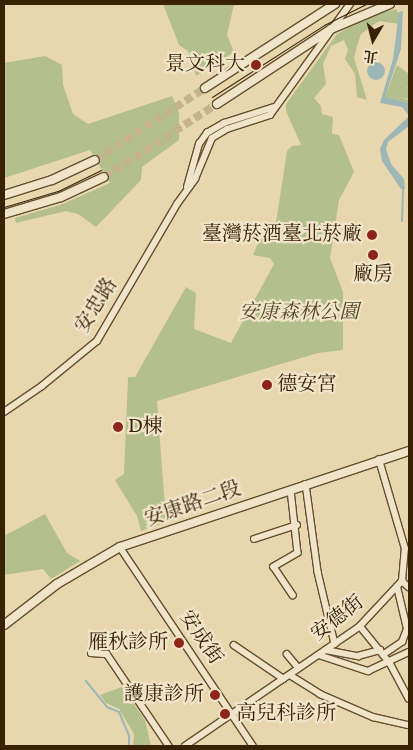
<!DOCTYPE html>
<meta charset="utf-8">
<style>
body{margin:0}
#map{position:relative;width:413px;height:750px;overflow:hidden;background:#e8d7ae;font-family:Vollkorn,"Noto Serif TC",serif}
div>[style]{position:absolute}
.green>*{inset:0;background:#b3bf8c}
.water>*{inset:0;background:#9cb7b6}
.round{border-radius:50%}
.stream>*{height:2px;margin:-1px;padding:0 1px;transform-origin:1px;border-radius:1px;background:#9cb7b6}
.secondary-tunnel>*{height:8px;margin-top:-4px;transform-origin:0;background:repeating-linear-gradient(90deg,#c5b38c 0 8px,transparent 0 12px)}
.roads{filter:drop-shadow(1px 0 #654f2e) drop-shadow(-1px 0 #654f2e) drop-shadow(0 1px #654f2e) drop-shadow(0 -1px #654f2e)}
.street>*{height:5.5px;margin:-2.75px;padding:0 2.75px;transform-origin:2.75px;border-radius:2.75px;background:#f0e5ca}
.secondary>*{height:8px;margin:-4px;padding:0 4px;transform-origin:4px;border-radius:4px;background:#f0e5ca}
.tram>*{height:1px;margin:-0.5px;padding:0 0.5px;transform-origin:0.5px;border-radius:0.5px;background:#392204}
.dots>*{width:14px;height:14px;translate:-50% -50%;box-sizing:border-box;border:2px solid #f0e5ca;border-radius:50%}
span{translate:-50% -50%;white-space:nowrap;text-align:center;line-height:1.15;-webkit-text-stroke:4.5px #f0e5ca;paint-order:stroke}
.poi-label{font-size:20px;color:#392204}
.right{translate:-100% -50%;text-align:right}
.left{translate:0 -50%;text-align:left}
.street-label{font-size:20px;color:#392204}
.park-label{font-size:20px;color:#584926;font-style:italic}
.frame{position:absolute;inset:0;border:5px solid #392204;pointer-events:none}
.north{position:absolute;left:348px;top:15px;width:50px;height:50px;-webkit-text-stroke:4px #f0e5ca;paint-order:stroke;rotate:188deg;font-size:14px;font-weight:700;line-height:20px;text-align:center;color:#392204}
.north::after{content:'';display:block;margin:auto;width:18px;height:22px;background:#392204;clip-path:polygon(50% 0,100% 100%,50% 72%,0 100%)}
</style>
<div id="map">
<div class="green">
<i style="clip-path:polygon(163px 4px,234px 4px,227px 35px,234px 52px,196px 76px,188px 51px,179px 45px)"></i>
<i style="clip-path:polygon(396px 9px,400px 15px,399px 24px,379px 21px,361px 34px,357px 46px,354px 58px,367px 100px,357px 97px,355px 74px,345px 59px,348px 50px,344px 40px,331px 46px,323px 64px,326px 84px,314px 98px,321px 106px,322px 114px,333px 117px,332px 134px,339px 135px,354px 172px,339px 200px,330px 258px,343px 292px,343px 350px,318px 353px,157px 401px,166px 522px,141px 531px,137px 516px,115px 480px,124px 474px,128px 377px,135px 377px,186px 287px,196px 293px,194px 329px,231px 343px,274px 264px,270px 258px,253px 255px,261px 236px,275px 229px,287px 151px,292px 146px,301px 145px,286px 111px,286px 104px,337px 34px,372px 15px)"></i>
<i style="clip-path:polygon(45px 56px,62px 65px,63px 85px,73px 114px,88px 124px,172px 96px,179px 113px,179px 140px,142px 167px,141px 180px,96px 227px,78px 214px,66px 211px,16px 223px,15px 218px,63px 204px,110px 183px,90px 150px,4px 178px,4px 63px)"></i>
<i style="clip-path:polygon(397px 65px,409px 74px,409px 86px,405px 89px,409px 87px,409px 99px,400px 97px,409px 100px,409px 103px,385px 97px)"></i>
<i style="clip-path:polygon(45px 514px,67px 553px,80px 561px,51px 579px,43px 569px,4px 575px,4px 536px)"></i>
<i style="clip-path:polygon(122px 687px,145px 720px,151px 746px,133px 746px,134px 734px,119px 709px,106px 703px,100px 695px)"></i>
</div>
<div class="water">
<i style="clip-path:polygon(403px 11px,401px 49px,385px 97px,409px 103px,409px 126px,388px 142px,386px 149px,391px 164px,404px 179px,405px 189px,401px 189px,382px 161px,380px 149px,384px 140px,409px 116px,402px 107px,380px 103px,393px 59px,399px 12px)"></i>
<i class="round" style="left:367px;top:62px;width:18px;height:18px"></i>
</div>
<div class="stream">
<i style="left:402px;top:221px;width:33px;rotate:-88deg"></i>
<i style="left:86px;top:681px;width:33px;rotate:51deg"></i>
<i style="left:107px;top:707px;width:13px;rotate:23deg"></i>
<i style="left:119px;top:712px;width:25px;rotate:67deg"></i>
<i style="left:129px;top:735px;width:11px;rotate:90deg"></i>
</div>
<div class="secondary-tunnel">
<i style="left:95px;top:160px;width:131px;rotate:-33.2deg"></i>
<i style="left:104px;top:177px;width:135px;rotate:-32.9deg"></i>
</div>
<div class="roads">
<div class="street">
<i style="left:187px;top:187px;width:45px;rotate:-74.4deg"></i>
<i style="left:199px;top:144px;width:14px;rotate:-54deg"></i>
<i style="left:207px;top:133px;width:20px;rotate:-30deg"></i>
<i style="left:224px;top:123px;width:52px;rotate:-17.7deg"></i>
<i style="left:4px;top:412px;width:46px;rotate:-34.4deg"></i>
<i style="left:42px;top:386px;width:71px;rotate:-39.3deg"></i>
<i style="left:97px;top:341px;width:159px;rotate:-59.7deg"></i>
<i style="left:177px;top:204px;width:31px;rotate:-54deg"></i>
<i style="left:195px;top:179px;width:44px;rotate:-67.5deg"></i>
<i style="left:212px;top:138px;width:17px;rotate:-31deg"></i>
<i style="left:227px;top:129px;width:45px;rotate:-18deg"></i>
<i style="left:270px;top:115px;width:137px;rotate:-54.2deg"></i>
<i style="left:306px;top:484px;width:89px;rotate:82.2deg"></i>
<i style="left:318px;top:572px;width:74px;rotate:76.7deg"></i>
<i style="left:291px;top:490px;width:63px;rotate:83.7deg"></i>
<i style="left:298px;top:553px;width:28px;rotate:150deg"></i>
<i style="left:274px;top:567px;width:34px;rotate:56deg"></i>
<i style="left:254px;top:539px;width:45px;rotate:-18deg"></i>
<i style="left:120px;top:547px;width:239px;rotate:56.2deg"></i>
<i style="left:402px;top:581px;width:9px;rotate:41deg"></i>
<i style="left:360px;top:626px;width:48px;rotate:51deg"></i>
<i style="left:390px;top:663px;width:40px;rotate:62deg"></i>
<i style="left:234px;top:645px;width:60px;rotate:34.2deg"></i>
<i style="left:326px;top:650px;width:33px;rotate:11deg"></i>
<i style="left:358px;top:656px;width:23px;rotate:-15deg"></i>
<i style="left:91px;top:653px;width:16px;rotate:4deg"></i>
<i style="left:107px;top:654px;width:111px;rotate:56deg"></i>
<i style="left:287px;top:654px;width:17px;rotate:50deg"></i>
<i style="left:384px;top:654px;width:22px;rotate:-34deg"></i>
<i style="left:402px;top:642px;width:14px;rotate:-69deg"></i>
<i style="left:407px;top:629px;width:43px;rotate:-103.4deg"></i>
<i style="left:319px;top:655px;width:52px;rotate:18.1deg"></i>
<i style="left:368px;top:671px;width:45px;rotate:-24.9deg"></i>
<i style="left:290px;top:675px;width:36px;rotate:32deg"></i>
<i style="left:320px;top:694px;width:58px;rotate:23.5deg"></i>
<i style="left:373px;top:717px;width:37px;rotate:13deg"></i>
<i style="left:185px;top:746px;width:212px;rotate:-34.4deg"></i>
<i style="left:360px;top:626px;width:62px;rotate:-47deg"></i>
<i style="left:402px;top:581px;width:32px;rotate:-85deg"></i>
<i style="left:405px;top:549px;width:93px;rotate:-106.3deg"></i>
</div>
<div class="secondary">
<i style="left:205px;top:88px;width:155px;rotate:-32.9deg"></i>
<i style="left:217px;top:104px;width:136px;rotate:-33.3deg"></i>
<i style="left:331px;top:29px;width:64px;rotate:-23deg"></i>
<i style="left:4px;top:195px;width:50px;rotate:-17.4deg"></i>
<i style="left:52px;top:180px;width:47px;rotate:-24.9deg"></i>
<i style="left:4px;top:214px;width:59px;rotate:-16.6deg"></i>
<i style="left:61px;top:197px;width:47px;rotate:-24.9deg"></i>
<i style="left:4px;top:625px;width:67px;rotate:-37.7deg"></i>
<i style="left:57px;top:584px;width:73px;rotate:-30.4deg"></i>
<i style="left:120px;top:547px;width:305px;rotate:-18.4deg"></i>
</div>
</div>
<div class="tram">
<i style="left:212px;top:97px;width:133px;rotate:-32.7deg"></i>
<i style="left:324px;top:25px;width:47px;rotate:-26.6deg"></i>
<i style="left:4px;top:207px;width:56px;rotate:-16.5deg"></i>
<i style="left:58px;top:191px;width:48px;rotate:-26deg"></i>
</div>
<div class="dots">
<i style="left:256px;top:65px;background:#8f2418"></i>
<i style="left:372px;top:235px;background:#8f2418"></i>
<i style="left:373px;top:255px;background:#8f2418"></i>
<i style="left:267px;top:385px;background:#8f2418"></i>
<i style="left:118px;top:427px;background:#8f2418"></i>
<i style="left:179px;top:643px;background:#8f2418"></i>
<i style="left:215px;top:695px;background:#8f2418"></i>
<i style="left:225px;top:714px;background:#8f2418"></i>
</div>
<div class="poi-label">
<span class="right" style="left:245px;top:65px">景文科大</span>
<span class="right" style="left:362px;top:235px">臺灣菸酒臺北菸廠</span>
<span style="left:373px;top:275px">廠房</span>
<span class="left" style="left:277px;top:385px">德安宮</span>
<span class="left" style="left:128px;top:427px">D棟</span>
<span class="right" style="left:168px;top:643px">雁秋診所</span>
<span class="right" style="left:204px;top:695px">護康診所</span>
<span class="left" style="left:236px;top:714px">高兒科診所</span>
</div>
<div class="street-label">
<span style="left:97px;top:306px;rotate:-58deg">安忠路</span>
<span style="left:193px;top:505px;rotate:-19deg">安康路二段</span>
<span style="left:338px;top:619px;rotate:-38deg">安德街</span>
<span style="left:200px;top:638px;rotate:56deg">安成街</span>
</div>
<div class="park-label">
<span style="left:299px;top:313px">安康森林公園</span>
</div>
<div class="frame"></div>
<div class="north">北</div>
</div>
